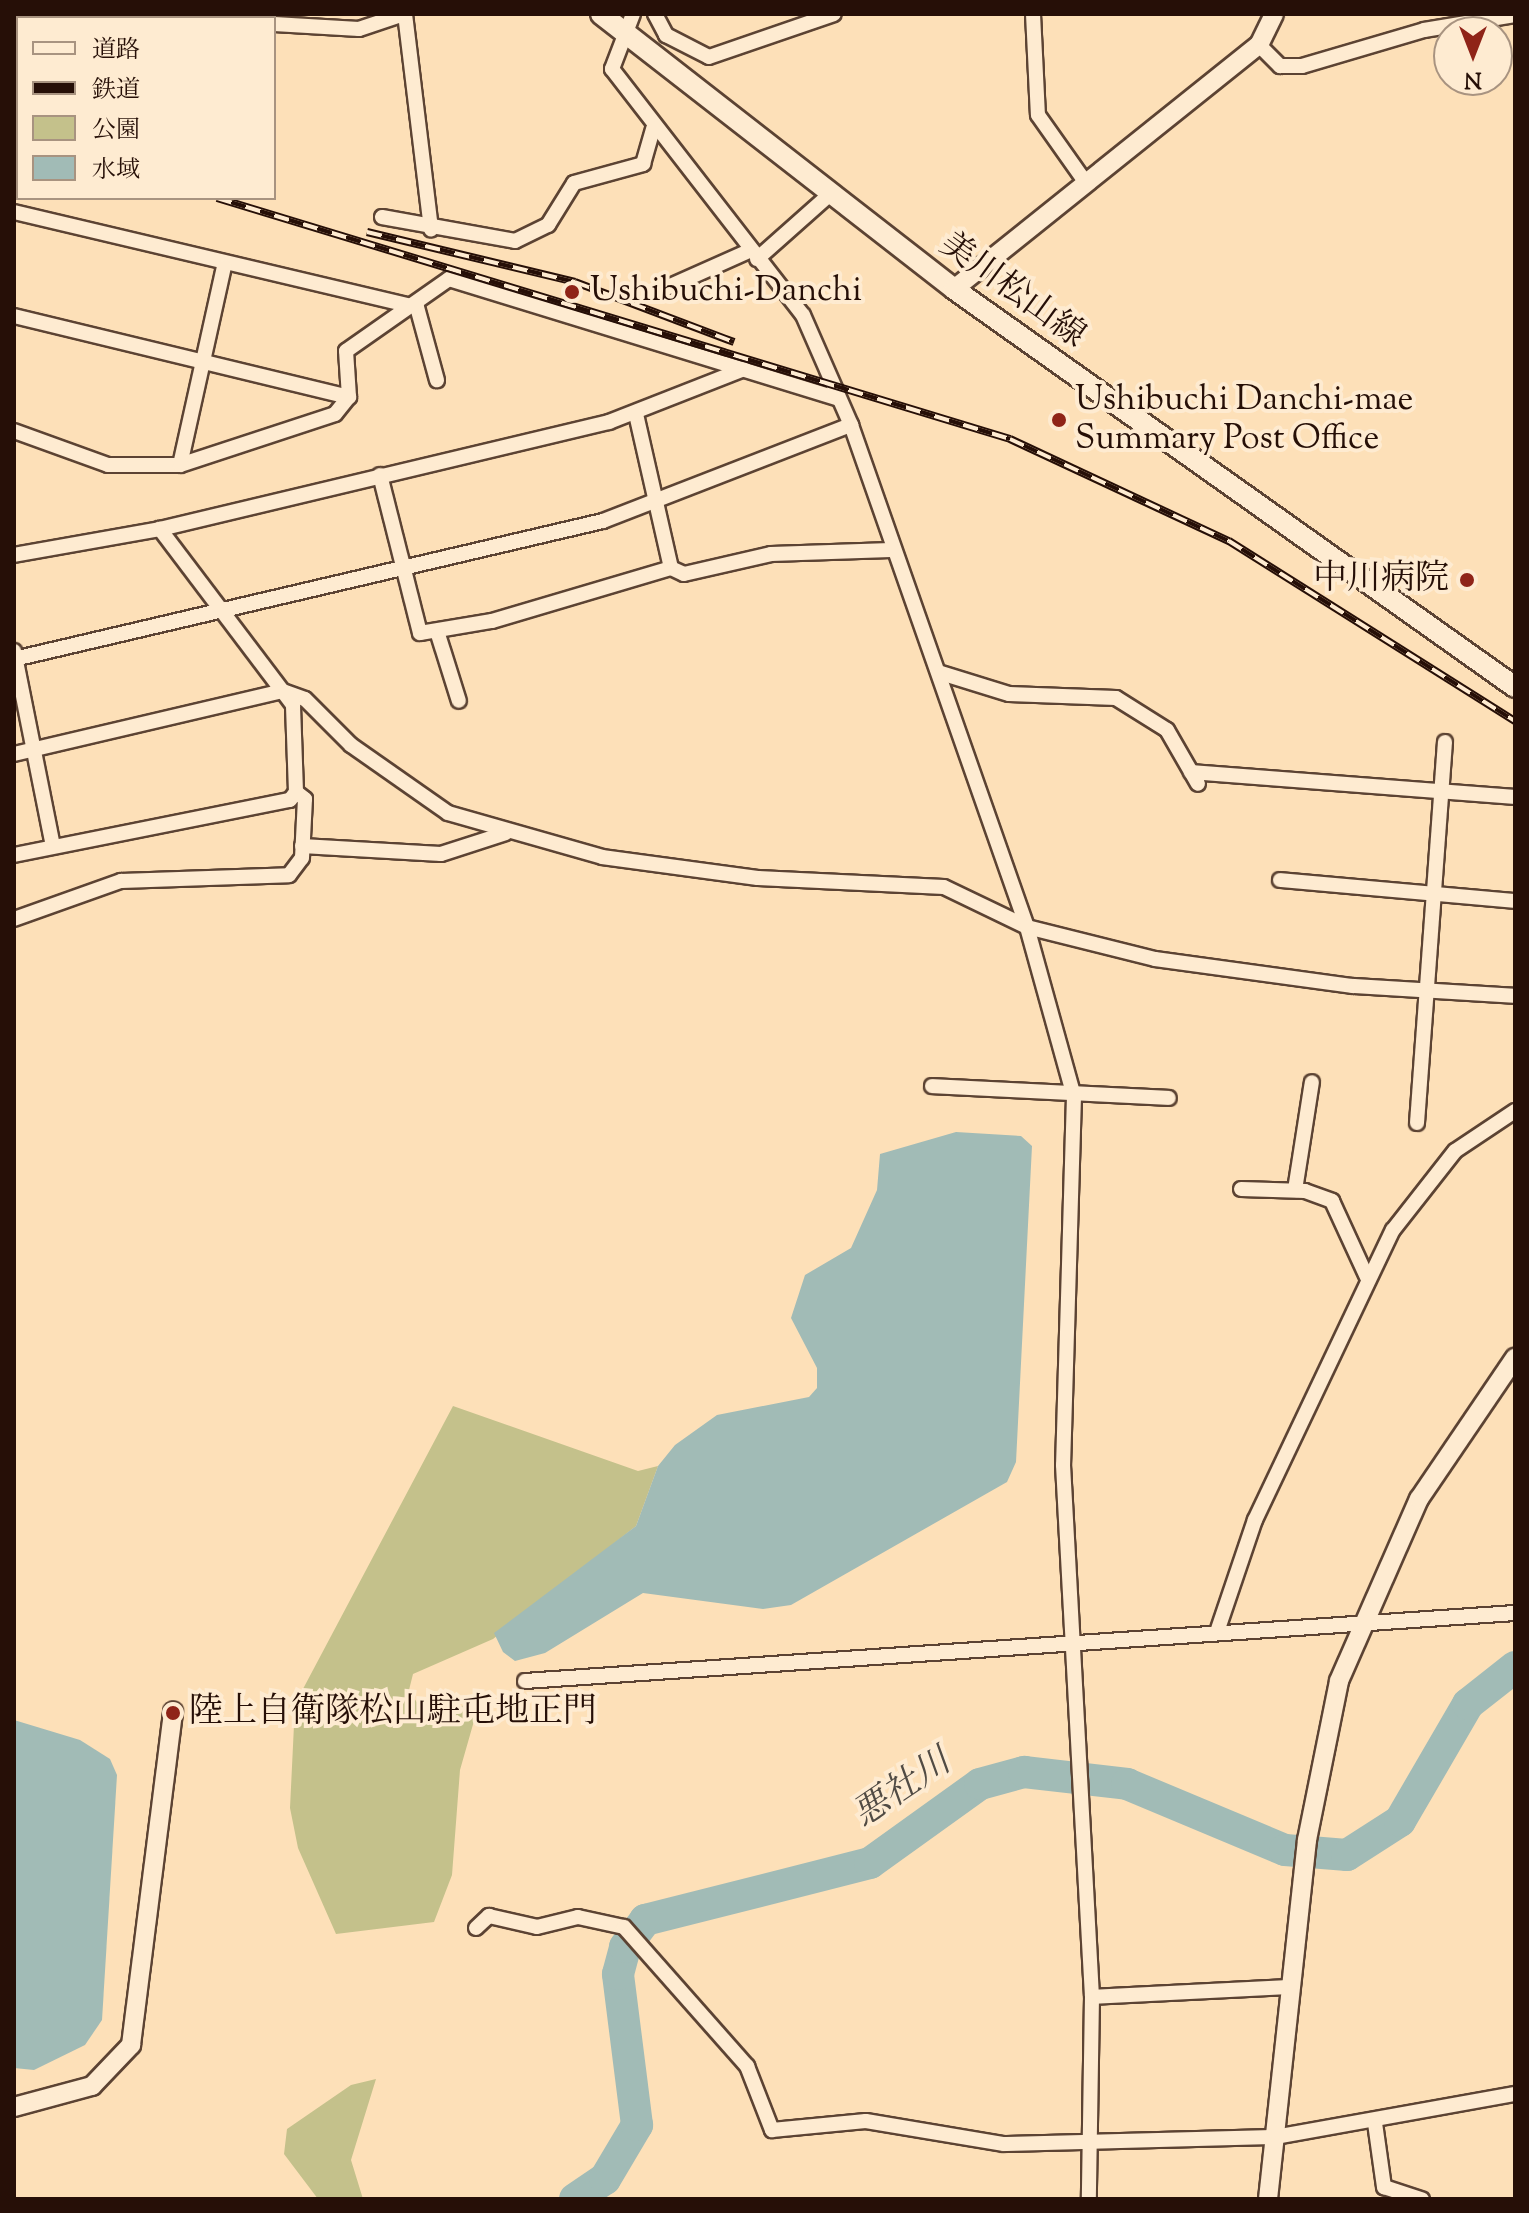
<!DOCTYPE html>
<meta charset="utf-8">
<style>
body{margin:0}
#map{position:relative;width:1529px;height:2213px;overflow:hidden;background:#fde0b8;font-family:"Sorts Mill Goudy","Noto Serif JP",serif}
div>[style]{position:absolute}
.green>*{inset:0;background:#c4c18b}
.water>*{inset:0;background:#a1bbb6}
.river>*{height:32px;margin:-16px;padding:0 16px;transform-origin:16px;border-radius:16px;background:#a1bbb6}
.roads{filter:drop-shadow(2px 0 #5c4333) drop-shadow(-2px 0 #5c4333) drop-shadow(0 2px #5c4333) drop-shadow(0 -2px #5c4333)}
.minor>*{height:14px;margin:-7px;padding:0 7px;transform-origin:7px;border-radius:7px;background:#feebd1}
.tertiary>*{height:18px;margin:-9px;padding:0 9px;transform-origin:9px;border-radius:9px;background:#feebd1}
.secondary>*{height:20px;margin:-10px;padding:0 10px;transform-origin:10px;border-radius:10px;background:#feebd1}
.rail>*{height:8px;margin-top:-4px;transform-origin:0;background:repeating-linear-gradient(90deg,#feebd1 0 15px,#260f07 0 30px);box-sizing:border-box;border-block:2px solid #260f07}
.dots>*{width:22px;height:22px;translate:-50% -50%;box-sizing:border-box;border:4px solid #feebd1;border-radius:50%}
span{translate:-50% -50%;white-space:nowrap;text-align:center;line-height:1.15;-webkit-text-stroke:8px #feebd1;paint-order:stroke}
.street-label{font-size:34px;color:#260f07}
.poi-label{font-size:34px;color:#260f07}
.left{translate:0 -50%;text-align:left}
.right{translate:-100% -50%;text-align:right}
.water-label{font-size:36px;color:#514b44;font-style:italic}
.frame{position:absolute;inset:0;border:16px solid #260f07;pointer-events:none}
.legend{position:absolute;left:16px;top:16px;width:260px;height:184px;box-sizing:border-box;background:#feebd1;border:2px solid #a89380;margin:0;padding:10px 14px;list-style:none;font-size:24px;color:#260f07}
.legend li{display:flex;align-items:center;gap:16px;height:40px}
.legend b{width:40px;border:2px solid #a89380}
.north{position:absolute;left:1433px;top:16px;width:80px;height:80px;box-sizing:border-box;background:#feebd1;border:2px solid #a89380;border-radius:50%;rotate:180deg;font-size:22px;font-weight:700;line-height:32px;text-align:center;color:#260f07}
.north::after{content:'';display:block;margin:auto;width:28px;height:36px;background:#8f2418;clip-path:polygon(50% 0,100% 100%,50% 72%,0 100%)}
</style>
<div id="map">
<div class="green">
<i style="clip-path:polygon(453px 1406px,638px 1471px,658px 1466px,636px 1526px,493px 1639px,413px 1674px,409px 1690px,423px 1712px,447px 1719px,469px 1700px,478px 1707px,460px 1770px,452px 1875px,434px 1922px,336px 1934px,298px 1848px,290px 1808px,295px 1704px)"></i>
<i style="clip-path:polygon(376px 2079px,351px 2160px,363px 2199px,318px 2199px,284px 2154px,287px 2129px,351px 2085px)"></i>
</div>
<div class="water">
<i style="clip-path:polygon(956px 1132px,1021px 1136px,1032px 1146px,1016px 1462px,1007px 1482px,791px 1605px,763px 1609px,643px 1593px,545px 1653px,515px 1661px,503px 1652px,494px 1633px,636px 1526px,658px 1466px,675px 1445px,717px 1415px,809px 1397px,817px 1388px,817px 1368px,791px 1318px,805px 1275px,851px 1248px,877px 1190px,880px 1154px)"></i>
<i style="clip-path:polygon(14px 1720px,80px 1740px,110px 1759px,117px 1775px,102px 2020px,85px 2045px,34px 2070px,14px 2068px)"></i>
</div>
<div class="river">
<i style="left:575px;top:2199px;width:36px;rotate:-34deg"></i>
<i style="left:605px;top:2179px;width:63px;rotate:-59.3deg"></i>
<i style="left:637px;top:2125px;width:152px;rotate:-97.2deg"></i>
<i style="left:618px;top:1974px;width:28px;rotate:-75deg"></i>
<i style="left:625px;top:1947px;width:34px;rotate:-53deg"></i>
<i style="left:645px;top:1920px;width:232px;rotate:-14.2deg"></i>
<i style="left:870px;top:1863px;width:135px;rotate:-35.7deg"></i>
<i style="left:980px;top:1784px;width:46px;rotate:-15.3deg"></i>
<i style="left:1024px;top:1772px;width:104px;rotate:6.6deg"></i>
<i style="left:1127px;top:1784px;width:171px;rotate:22.7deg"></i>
<i style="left:1285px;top:1850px;width:62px;rotate:4.6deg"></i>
<i style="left:1347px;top:1855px;width:63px;rotate:-32.7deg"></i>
<i style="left:1400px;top:1821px;width:135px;rotate:-59.8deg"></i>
<i style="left:1468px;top:1704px;width:60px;rotate:-38.2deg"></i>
</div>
<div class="roads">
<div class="minor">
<i style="left:248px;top:14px;width:4px;rotate:76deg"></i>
<i style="left:405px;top:14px;width:217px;rotate:83.1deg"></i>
<i style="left:633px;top:14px;width:59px;rotate:110.9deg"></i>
<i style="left:612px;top:69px;width:311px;rotate:52.2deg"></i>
<i style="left:803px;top:315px;width:120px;rotate:66.4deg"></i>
<i style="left:851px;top:425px;width:532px;rotate:70.68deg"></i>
<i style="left:1027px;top:927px;width:175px;rotate:74.5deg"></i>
<i style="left:1074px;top:1096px;width:369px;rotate:91.7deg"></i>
<i style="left:1063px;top:1465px;width:533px;rotate:86.88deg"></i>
<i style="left:1092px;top:1997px;width:202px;rotate:90.9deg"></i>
<i style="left:655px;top:14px;width:24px;rotate:62deg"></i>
<i style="left:666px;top:35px;width:48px;rotate:27.1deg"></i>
<i style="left:709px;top:57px;width:132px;rotate:-19deg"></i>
<i style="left:1033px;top:14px;width:101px;rotate:87.2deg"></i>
<i style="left:1038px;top:115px;width:83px;rotate:54.8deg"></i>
<i style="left:161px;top:18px;width:10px"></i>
<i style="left:274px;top:24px;width:85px;rotate:3.4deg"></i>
<i style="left:359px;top:29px;width:47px;rotate:-18.4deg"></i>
<i style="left:1259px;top:45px;width:30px;rotate:45deg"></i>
<i style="left:1280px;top:66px;width:22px"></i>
<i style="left:1302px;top:66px;width:127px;rotate:-16.4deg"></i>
<i style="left:1424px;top:30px;width:92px;rotate:-9.4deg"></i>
<i style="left:14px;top:61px;width:4px"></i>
<i style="left:14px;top:212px;width:414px;rotate:13.3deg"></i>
<i style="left:417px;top:307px;width:76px;rotate:74.7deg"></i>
<i style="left:382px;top:217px;width:135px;rotate:10.2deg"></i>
<i style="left:515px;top:241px;width:37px;rotate:-26deg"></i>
<i style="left:548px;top:225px;width:49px;rotate:-58.2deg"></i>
<i style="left:574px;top:183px;width:72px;rotate:-15.4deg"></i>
<i style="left:643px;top:164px;width:37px;rotate:-74deg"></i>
<i style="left:757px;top:259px;width:96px;rotate:-41.6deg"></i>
<i style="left:666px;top:288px;width:93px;rotate:-24.1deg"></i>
<i style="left:14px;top:316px;width:345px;rotate:13.6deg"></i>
<i style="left:14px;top:431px;width:100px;rotate:19.9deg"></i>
<i style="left:108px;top:465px;width:72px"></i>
<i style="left:180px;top:465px;width:163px;rotate:-18.2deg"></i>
<i style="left:335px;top:414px;width:22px;rotate:-51deg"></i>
<i style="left:349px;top:397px;width:46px;rotate:-93.7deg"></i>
<i style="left:346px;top:351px;width:126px;rotate:-35deg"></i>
<i style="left:449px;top:279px;width:406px;rotate:17.1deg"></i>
<i style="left:180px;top:465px;width:203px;rotate:-77.5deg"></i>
<i style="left:380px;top:475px;width:163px;rotate:75.8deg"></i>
<i style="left:420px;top:633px;width:73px;rotate:-9.5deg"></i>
<i style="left:492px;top:621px;width:187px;rotate:-16.5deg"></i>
<i style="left:671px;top:568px;width:158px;rotate:-102.8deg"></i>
<i style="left:14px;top:555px;width:148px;rotate:-10.1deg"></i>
<i style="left:160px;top:529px;width:462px;rotate:-13.4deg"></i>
<i style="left:609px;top:422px;width:145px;rotate:-21.4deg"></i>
<i style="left:671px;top:568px;width:14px;rotate:25deg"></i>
<i style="left:684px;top:574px;width:89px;rotate:-12.9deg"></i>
<i style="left:771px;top:554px;width:120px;rotate:-1.9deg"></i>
<i style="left:437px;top:631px;width:73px;rotate:72.6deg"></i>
<i style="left:14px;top:651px;width:199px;rotate:78.7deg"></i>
<i style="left:14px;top:659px;width:605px;rotate:-13.19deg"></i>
<i style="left:603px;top:521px;width:266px;rotate:-21.2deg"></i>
<i style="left:941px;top:673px;width:71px;rotate:17.2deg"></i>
<i style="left:1009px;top:694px;width:107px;rotate:2.1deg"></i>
<i style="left:1116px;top:698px;width:60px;rotate:32.1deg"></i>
<i style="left:1167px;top:730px;width:62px;rotate:60.1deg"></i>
<i style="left:14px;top:754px;width:276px;rotate:-13.2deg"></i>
<i style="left:283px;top:691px;width:23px;rotate:20deg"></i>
<i style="left:305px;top:699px;width:65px;rotate:45deg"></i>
<i style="left:351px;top:745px;width:118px;rotate:35deg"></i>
<i style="left:448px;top:813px;width:160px;rotate:15.9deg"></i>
<i style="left:602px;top:857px;width:157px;rotate:7.7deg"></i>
<i style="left:758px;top:878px;width:186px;rotate:2.8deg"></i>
<i style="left:944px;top:887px;width:92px;rotate:25.7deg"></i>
<i style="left:1027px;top:927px;width:132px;rotate:14deg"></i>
<i style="left:1155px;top:959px;width:200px;rotate:7.8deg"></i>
<i style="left:1353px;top:986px;width:162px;rotate:3.5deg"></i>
<i style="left:1191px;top:772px;width:325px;rotate:4.4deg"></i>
<i style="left:302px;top:846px;width:139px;rotate:3.3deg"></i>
<i style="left:441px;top:854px;width:68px;rotate:-17.9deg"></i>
<i style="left:14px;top:855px;width:281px;rotate:-11.3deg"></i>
<i style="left:290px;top:800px;width:10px;rotate:-53deg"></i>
<i style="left:1280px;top:880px;width:236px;rotate:5.1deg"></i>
<i style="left:14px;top:919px;width:114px;rotate:-19.6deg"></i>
<i style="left:121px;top:881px;width:168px;rotate:-2deg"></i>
<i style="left:289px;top:875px;width:21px;rotate:-53deg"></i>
<i style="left:302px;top:858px;width:59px;rotate:-87.1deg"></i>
<i style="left:305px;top:799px;width:11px;rotate:-142deg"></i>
<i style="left:296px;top:792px;width:87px;rotate:-92deg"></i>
<i style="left:293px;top:705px;width:221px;rotate:-127.1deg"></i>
<i style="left:932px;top:1086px;width:237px;rotate:2.9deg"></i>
<i style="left:1417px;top:1123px;width:382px;rotate:-85.8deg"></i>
<i style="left:1241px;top:1189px;width:64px;rotate:1.8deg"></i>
<i style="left:1305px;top:1191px;width:29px;rotate:20deg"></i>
<i style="left:1332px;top:1201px;width:84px;rotate:65.3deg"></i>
<i style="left:1295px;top:1190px;width:109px;rotate:-81.1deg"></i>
<i style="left:1218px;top:1629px;width:115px;rotate:-71.3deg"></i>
<i style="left:1255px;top:1520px;width:321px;rotate:-64.6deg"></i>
<i style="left:1393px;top:1230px;width:100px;rotate:-51.9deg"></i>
<i style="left:1455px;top:1151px;width:72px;rotate:-33.7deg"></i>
<i style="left:525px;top:1681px;width:992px;rotate:-3.93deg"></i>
<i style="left:476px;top:1928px;width:18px;rotate:-43deg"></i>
<i style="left:489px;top:1916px;width:49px;rotate:12.9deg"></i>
<i style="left:537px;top:1927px;width:42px;rotate:-13.7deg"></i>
<i style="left:578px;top:1917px;width:47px;rotate:12.3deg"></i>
<i style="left:624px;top:1927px;width:186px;rotate:48.5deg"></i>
<i style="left:747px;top:2066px;width:69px;rotate:68.7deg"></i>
<i style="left:772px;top:2130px;width:94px;rotate:-5.5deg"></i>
<i style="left:866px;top:2121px;width:140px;rotate:9.5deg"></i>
<i style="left:1004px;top:2144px;width:271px;rotate:-1.5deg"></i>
<i style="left:1275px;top:2137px;width:244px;rotate:-10.2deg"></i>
<i style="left:1092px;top:1997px;width:200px;rotate:-2.9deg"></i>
<i style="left:1375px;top:2123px;width:65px;rotate:82deg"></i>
<i style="left:1384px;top:2187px;width:40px;rotate:18deg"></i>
</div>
<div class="tertiary">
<i style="left:954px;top:289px;width:391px;rotate:-38.7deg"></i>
<i style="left:1259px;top:45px;width:34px;rotate:-64deg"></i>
<i style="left:14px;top:2107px;width:81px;rotate:-15.1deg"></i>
<i style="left:92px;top:2086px;width:57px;rotate:-46.4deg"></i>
<i style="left:131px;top:2045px;width:336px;rotate:-82.8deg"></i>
<i style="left:1268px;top:2199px;width:361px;rotate:-83.8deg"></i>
<i style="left:1307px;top:1840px;width:162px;rotate:-78.6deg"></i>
<i style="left:1339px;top:1681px;width:199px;rotate:-66.3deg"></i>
<i style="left:1419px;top:1499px;width:171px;rotate:-55.8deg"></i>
</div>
<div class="secondary">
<i style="left:601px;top:14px;width:447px;rotate:37.9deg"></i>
<i style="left:954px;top:289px;width:688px;rotate:35.35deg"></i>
</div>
</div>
<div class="rail">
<i style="left:14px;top:134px;width:4px;rotate:27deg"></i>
<i style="left:217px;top:198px;width:829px;rotate:16.9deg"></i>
<i style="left:1010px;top:439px;width:242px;rotate:25deg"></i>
<i style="left:1229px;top:541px;width:338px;rotate:32.2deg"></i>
<i style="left:367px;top:232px;width:214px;rotate:13.5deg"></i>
<i style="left:575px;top:282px;width:170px;rotate:20.7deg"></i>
</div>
<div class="dots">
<i style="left:572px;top:292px;background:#8f2418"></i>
<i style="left:1059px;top:420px;background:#8f2418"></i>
<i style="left:1467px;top:580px;background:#8f2418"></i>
<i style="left:173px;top:1713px;background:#8f2418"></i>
</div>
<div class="street-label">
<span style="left:1012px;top:291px;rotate:36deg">美川松山線</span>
</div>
<div class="poi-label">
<span class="left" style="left:590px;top:292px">Ushibuchi-Danchi</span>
<span class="left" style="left:1075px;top:420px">Ushibuchi Danchi-mae<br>Summary Post Office</span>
<span class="right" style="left:1449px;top:580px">中川病院</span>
<span class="left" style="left:189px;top:1713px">陸上自衛隊松山駐屯地正門</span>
</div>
<div class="water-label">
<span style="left:903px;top:1790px;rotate:-34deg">悪社川</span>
</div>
<div class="frame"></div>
<ul class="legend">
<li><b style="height:10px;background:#feebd1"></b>道路</li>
<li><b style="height:10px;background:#260f07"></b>鉄道</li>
<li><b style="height:22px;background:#c4c18b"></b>公園</li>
<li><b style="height:22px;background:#a1bbb6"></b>水域</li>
</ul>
<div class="north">N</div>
</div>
